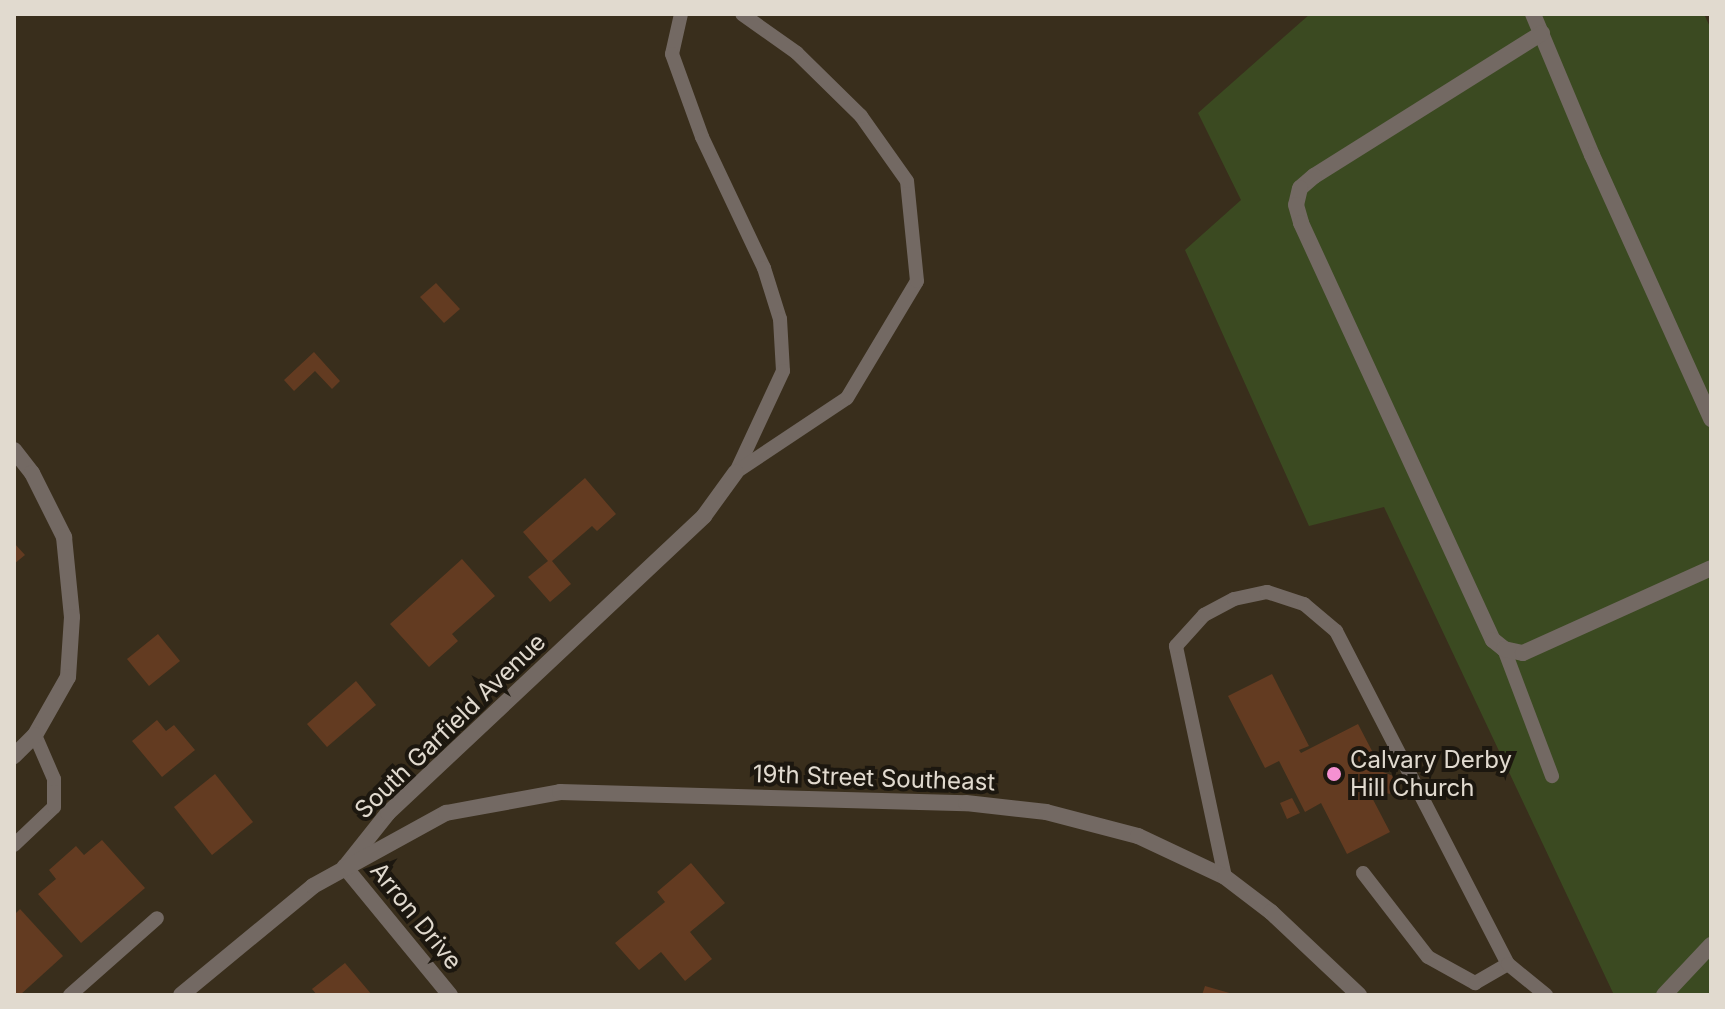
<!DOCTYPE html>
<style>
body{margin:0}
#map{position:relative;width:1725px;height:1009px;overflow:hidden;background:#392e1c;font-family:Inter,sans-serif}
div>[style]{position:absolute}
.green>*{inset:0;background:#3b4a21}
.building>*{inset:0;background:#633b21}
.service>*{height:14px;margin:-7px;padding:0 7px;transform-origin:7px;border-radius:7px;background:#736963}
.minor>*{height:16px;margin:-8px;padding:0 8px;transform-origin:8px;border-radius:8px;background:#736963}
.tertiary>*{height:16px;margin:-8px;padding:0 8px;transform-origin:8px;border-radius:8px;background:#736963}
.dots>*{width:22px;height:22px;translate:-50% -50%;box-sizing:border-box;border:4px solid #1c170f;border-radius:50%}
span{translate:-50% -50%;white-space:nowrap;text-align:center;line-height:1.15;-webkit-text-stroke:8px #1c170f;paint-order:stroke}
.street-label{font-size:24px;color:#e1dacf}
.poi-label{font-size:24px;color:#e1dacf}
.left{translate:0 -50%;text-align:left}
.frame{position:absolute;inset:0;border:16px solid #e1dacf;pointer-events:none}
</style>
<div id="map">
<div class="green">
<i style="clip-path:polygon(1310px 14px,1704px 14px,1711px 29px,1711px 995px,1614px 995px,1384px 507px,1309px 526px,1185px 250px,1241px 200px,1198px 113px)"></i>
</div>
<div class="building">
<i style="clip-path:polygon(436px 283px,460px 309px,444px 323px,420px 297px)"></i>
<i style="clip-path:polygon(314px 352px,340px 381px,332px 389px,315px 371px,294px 391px,284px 380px)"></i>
<i style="clip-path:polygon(585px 478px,616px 514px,597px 531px,592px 526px,552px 561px,571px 584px,550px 602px,528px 577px,548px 561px,523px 532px)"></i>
<i style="clip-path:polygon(14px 543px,25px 555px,14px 564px)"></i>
<i style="clip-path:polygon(462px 559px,495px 596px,452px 634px,458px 641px,429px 667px,390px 624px)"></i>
<i style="clip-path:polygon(158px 634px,180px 661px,149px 686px,127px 659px)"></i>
<i style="clip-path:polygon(1272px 674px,1309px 746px,1299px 750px,1301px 753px,1358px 724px,1383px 772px,1396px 777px,1390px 794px,1367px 788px,1390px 832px,1347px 854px,1321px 803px,1305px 812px,1279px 761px,1265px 768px,1228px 696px)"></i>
<i style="clip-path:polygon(356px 681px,376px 705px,327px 747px,307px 724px)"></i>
<i style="clip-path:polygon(157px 720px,166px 731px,174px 725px,195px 750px,162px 777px,132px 741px)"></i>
<i style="clip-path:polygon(215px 774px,253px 822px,212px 855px,174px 807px)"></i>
<i style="clip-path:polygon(1292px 798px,1300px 813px,1287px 819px,1280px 803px)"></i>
<i style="clip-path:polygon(102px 840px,145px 888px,81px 943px,38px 894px,56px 879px,49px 870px,76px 846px,84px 855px)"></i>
<i style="clip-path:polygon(691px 863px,725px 903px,690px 932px,712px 959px,685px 981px,661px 952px,639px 970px,615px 943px,665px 902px,657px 892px)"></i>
<i style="clip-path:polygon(20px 909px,63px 956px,20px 995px,14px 995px,14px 915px)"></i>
<i style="clip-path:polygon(345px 963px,372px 995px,317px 995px,312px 989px)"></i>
<i style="clip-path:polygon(1205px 986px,1233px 994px,1233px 995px,1202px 995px)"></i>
</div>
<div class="service">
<i style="left:681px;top:14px;width:41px;rotate:102.7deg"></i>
<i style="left:672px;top:54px;width:88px;rotate:70.1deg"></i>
<i style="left:702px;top:137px;width:145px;rotate:64.7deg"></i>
<i style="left:764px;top:268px;width:53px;rotate:72.6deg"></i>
<i style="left:780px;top:319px;width:52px;rotate:86.7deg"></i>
<i style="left:783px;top:371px;width:111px;rotate:115deg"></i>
<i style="left:736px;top:472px;width:133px;rotate:-33.7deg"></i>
<i style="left:847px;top:398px;width:136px;rotate:-59.1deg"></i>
<i style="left:917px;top:281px;width:100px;rotate:-95.7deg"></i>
<i style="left:907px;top:181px;width:80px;rotate:-125.3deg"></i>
<i style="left:861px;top:116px;width:90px;rotate:-135.5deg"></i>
<i style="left:797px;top:53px;width:67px;rotate:-144.7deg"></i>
<i style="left:1504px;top:649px;width:136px;rotate:69.3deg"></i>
<i style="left:14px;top:845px;width:55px;rotate:-43.5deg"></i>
<i style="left:54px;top:807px;width:28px;rotate:-90deg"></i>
<i style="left:54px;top:779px;width:48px;rotate:-113.4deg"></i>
<i style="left:1363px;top:873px;width:106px;rotate:52.3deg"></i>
<i style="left:1428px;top:957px;width:54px;rotate:29deg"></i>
<i style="left:1475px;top:983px;width:38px;rotate:-30deg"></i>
<i style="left:1225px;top:877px;width:236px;rotate:-102deg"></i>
<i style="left:1176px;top:646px;width:42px;rotate:-47.9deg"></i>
<i style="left:1204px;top:615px;width:34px;rotate:-28deg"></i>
<i style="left:1234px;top:599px;width:34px;rotate:-12deg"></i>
<i style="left:1267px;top:592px;width:39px;rotate:18deg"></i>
<i style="left:1304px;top:604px;width:42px;rotate:40.2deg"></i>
<i style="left:1336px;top:631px;width:375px;rotate:62.7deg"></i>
<i style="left:1508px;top:964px;width:49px;rotate:39.2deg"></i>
<i style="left:70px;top:995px;width:116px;rotate:-41.5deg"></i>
</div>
<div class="minor">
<i style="left:1533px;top:14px;width:153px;rotate:67.3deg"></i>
<i style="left:1592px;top:155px;width:290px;rotate:65.7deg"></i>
<i style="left:1542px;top:33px;width:269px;rotate:147.9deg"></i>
<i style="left:1314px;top:176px;width:18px;rotate:139deg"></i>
<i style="left:1300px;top:188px;width:17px;rotate:103deg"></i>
<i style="left:1296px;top:205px;width:19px;rotate:74deg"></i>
<i style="left:1301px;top:223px;width:459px;rotate:65.3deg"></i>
<i style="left:1493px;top:640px;width:14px;rotate:39deg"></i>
<i style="left:1504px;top:649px;width:19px;rotate:12deg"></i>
<i style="left:1523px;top:653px;width:206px;rotate:-24.3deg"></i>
<i style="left:14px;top:450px;width:29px;rotate:52deg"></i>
<i style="left:32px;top:473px;width:72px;rotate:63.4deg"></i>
<i style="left:64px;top:537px;width:80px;rotate:84.3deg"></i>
<i style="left:72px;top:617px;width:60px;rotate:93.8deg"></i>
<i style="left:68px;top:677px;width:67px;rotate:119.6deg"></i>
<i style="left:35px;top:735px;width:30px;rotate:135deg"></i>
<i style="left:450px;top:995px;width:166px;rotate:-129.4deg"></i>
<i style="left:345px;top:867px;width:69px;rotate:-51.5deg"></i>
<i style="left:388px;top:813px;width:434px;rotate:-43.2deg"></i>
<i style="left:704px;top:516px;width:54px;rotate:-54deg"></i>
<i style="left:1664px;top:995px;width:69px;rotate:-46.8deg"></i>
</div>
<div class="tertiary">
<i style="left:181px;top:995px;width:171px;rotate:-39.5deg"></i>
<i style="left:313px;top:886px;width:152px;rotate:-28.8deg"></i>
<i style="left:446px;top:813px;width:116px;rotate:-10.4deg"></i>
<i style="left:560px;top:792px;width:406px;rotate:1.6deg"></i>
<i style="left:966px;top:803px;width:81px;rotate:6.4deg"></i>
<i style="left:1046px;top:812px;width:95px;rotate:14.6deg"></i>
<i style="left:1138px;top:836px;width:96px;rotate:25.2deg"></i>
<i style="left:1225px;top:877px;width:58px;rotate:37.3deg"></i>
<i style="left:1271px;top:912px;width:121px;rotate:43.3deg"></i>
</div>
<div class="dots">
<i style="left:1334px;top:774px;background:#f591d2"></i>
</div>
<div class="street-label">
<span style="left:450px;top:726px;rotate:-44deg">South Garfield Avenue</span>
<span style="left:874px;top:778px;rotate:2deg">19th Street Southeast</span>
<span style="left:416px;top:916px;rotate:51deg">Arron Drive</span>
</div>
<div class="poi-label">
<span class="left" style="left:1350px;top:774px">Calvary Derby<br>Hill Church</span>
</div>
<div class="frame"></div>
</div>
